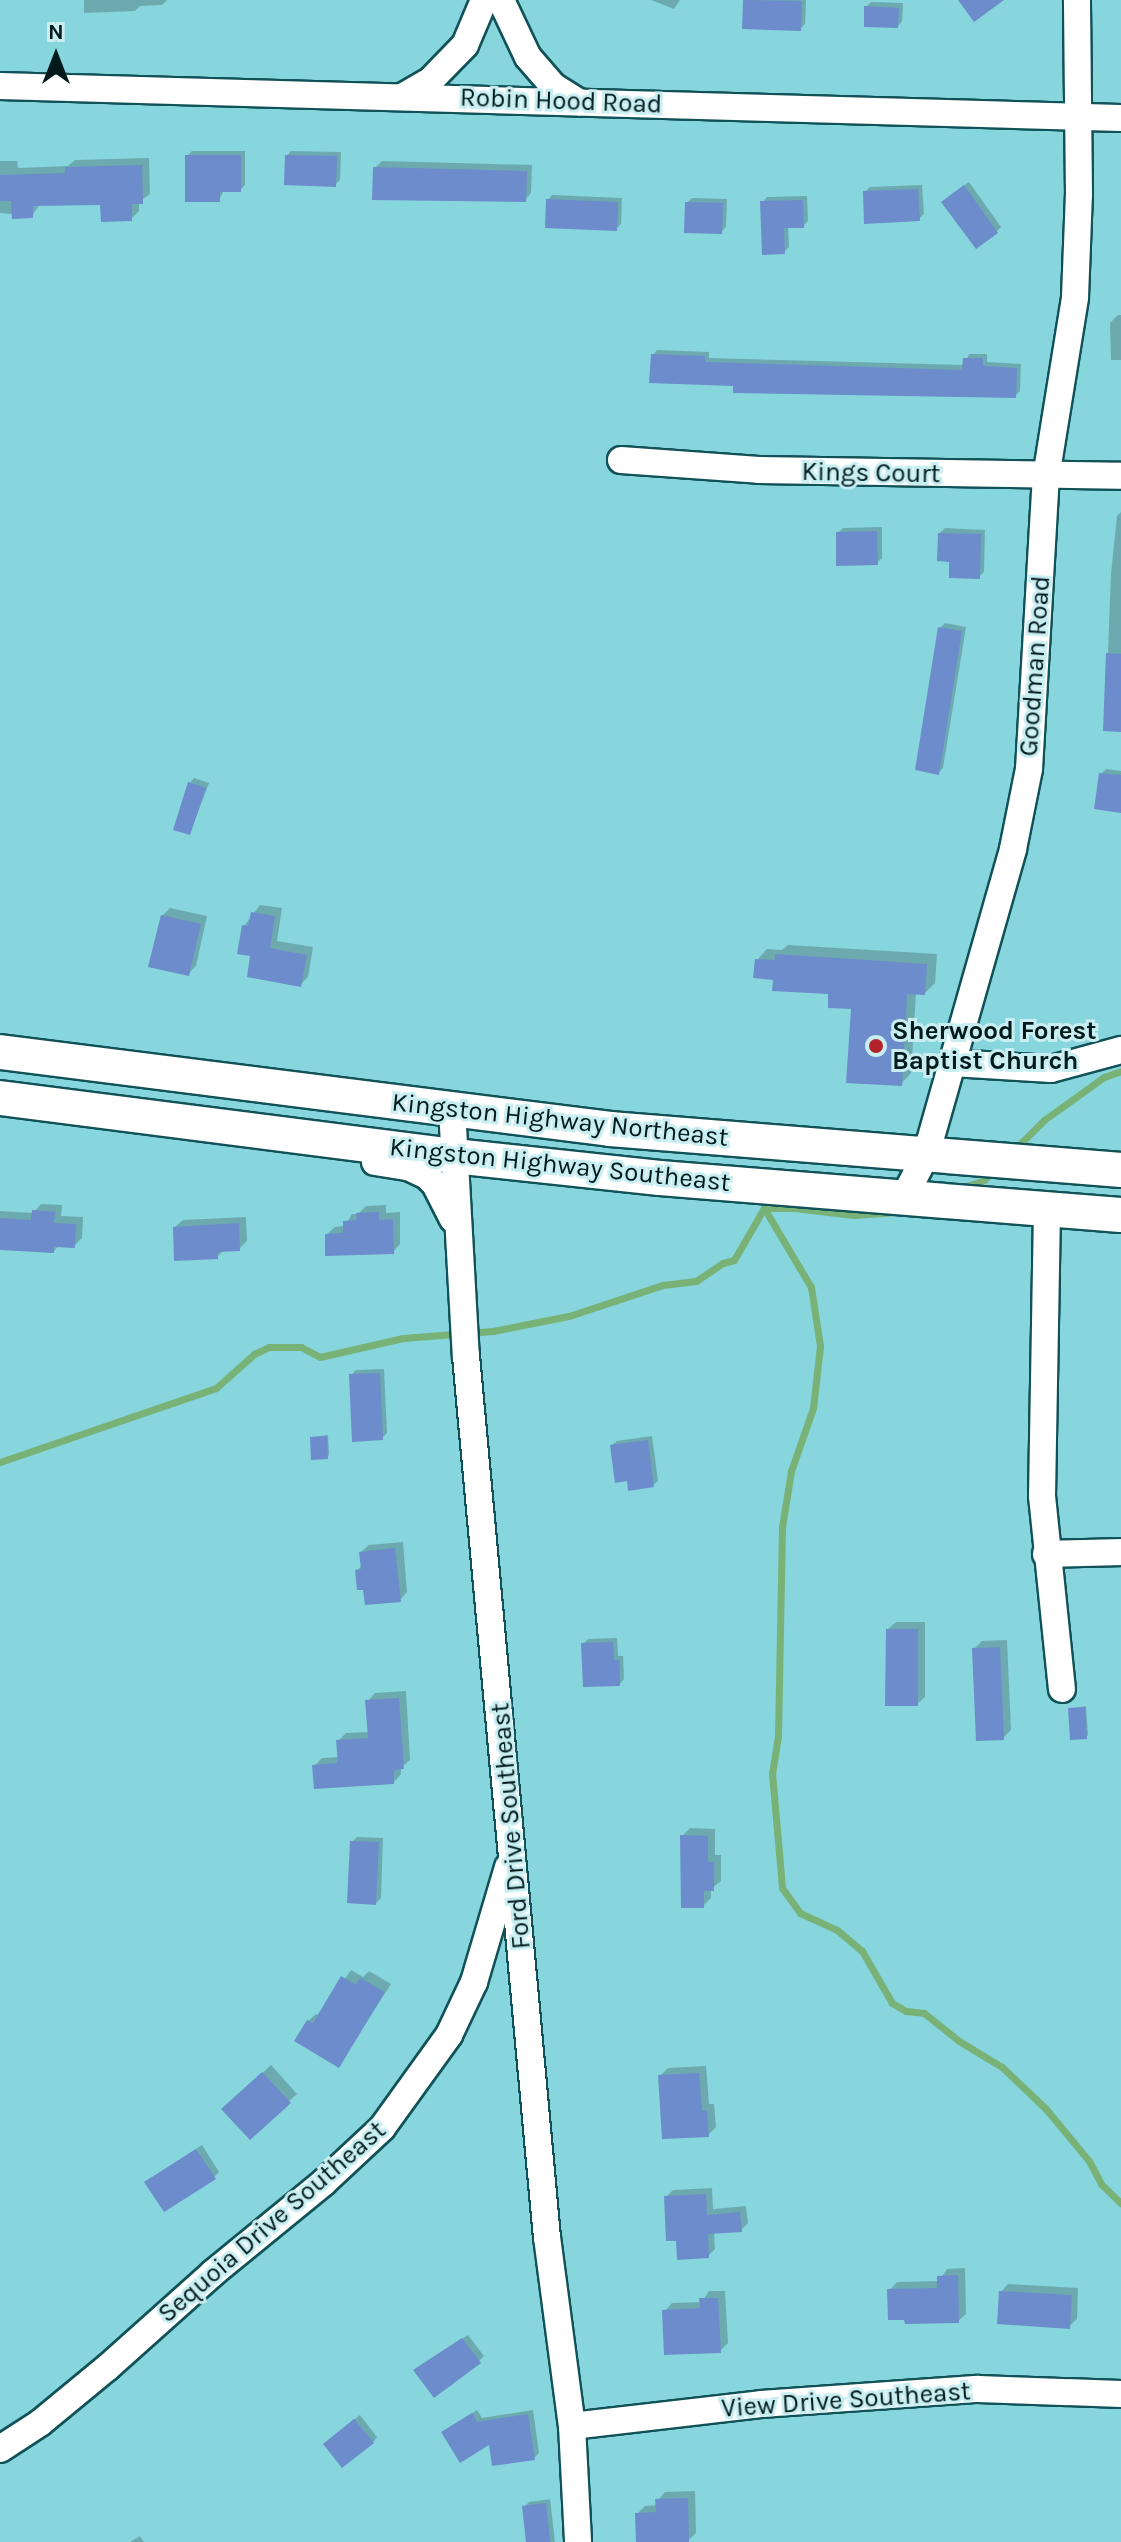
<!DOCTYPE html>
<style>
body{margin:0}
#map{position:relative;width:1121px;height:2542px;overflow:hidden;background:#87d5dd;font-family:Karla,sans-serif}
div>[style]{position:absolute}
.shadow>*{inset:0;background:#0003}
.stream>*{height:7px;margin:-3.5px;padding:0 3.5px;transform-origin:3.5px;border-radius:3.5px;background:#79b277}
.building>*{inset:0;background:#6d8ccb}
.roads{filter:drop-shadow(2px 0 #115258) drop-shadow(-2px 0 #115258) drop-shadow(0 2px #115258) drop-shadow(0 -2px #115258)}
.minor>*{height:26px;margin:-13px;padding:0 13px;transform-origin:13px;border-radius:13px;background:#fff}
.major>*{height:34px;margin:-17px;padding:0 17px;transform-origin:17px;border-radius:17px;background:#fff}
.dots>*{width:22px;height:22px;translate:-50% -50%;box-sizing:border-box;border:4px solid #c9eef2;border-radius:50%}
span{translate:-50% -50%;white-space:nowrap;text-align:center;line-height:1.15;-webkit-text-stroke:6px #c9eef2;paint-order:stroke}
.street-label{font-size:26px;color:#021a1c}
.poi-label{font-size:26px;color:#021a1c;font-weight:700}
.left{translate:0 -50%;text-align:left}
.north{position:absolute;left:16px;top:16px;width:80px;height:80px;-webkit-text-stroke:6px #c9eef2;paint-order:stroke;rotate:0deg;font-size:22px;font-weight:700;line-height:32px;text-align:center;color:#021a1c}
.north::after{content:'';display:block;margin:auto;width:28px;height:36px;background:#021a1c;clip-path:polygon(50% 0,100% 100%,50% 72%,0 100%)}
</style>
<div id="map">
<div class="shadow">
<i style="clip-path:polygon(84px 0,167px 0,162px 5px,140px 6px,135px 11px,84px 13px)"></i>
<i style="clip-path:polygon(651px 0,680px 0,674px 9px)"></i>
<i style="clip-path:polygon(745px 0,806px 0,805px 24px,800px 29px,744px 27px)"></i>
<i style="clip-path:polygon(871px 2px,903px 3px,902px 21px,898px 26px,866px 7px)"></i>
<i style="clip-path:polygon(192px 151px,245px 151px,245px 185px,240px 190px,224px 190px,219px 200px,187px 156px)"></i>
<i style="clip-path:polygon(291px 151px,341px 152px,340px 180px,335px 185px,287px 156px)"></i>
<i style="clip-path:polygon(149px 158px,150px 194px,139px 202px,139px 211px,131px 219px,102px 203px,40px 204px,32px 216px,0 213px,0 161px,17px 161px,18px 168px,68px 166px,75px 160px)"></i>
<i style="clip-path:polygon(382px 161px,532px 165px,531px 193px,525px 200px,375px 168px)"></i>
<i style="clip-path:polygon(969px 182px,1001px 227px,997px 231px,948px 197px)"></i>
<i style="clip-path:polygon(922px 185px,924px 214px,919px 219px,865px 192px,870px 187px)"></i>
<i style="clip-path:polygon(552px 195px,622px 198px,621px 224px,616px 229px,548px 200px)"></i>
<i style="clip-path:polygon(807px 196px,808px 221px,803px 226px,788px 226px,789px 247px,784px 252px,763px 202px,767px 197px)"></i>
<i style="clip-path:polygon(692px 198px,727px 199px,726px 227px,721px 232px,687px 203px)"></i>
<i style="clip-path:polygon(1118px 315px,1121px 315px,1121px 360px,1111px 360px,1110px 323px)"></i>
<i style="clip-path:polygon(657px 350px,709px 352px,709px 358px,964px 365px,969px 354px,987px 354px,987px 362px,1021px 364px,1020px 391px,1015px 396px,735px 384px,653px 355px)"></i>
<i style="clip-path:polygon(1121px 512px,1121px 730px,1105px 729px,1111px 574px,1117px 516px)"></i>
<i style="clip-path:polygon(882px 527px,882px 558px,877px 563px,838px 533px,843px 528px)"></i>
<i style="clip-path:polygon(945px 528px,985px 530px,984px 572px,979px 577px,952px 560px,940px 533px)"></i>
<i style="clip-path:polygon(945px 623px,966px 627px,943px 768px,938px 773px,940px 628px)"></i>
<i style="clip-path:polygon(1106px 769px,1121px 771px,1121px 811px,1101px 774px)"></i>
<i style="clip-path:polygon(194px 778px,209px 783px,190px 833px,190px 783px)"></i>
<i style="clip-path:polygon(260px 905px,282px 908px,277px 941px,313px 947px,308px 977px,301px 984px,253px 955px,244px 926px)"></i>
<i style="clip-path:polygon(170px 908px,207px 916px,196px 966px,188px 974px,162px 916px)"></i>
<i style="clip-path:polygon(788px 945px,937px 954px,935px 983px,925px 993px,916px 993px,911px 1073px,901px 1084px,853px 1008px,830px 992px,775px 978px,757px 960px,767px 949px,782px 950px)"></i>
<i style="clip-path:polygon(41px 1204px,62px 1205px,61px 1216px,83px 1217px,82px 1238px,74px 1246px,59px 1245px,54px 1251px,0 1248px,0 1211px,33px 1213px)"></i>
<i style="clip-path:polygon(386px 1205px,386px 1213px,400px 1212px,400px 1244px,393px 1252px,327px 1234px,335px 1227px,345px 1226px,352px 1214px,358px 1214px,366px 1206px)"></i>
<i style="clip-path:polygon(246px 1217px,247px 1241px,239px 1249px,225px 1249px,217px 1257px,175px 1227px,183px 1220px)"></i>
<i style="clip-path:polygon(384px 1369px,387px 1433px,382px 1438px,351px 1375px,356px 1370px)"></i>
<i style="clip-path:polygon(328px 1435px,329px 1455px,327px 1457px,312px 1437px)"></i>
<i style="clip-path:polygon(652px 1436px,658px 1481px,653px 1485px,628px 1478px,612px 1445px,617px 1441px)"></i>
<i style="clip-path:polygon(403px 1542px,407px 1592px,400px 1600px,365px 1587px,357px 1571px,362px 1565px,361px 1552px,369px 1545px)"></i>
<i style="clip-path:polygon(896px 1622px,925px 1622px,925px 1697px,917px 1704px,888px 1629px)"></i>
<i style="clip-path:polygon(617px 1638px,618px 1656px,623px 1656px,624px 1679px,620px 1684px,583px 1644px,588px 1639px)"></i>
<i style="clip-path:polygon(1007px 1640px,1011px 1730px,1003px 1738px,974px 1649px,982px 1641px)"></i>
<i style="clip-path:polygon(406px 1691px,410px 1760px,401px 1768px,401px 1774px,394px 1782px,314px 1766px,322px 1758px,339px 1757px,338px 1741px,346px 1733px,370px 1732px,368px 1701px,375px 1693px)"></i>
<i style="clip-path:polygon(1086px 1706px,1088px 1735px,1086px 1737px,1070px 1709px)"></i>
<i style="clip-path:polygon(690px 1828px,715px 1829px,715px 1855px,721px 1855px,721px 1881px,711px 1889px,711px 1898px,703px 1906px,682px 1836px)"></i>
<i style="clip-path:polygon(357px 1837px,383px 1838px,381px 1898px,376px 1903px,352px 1842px)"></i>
<i style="clip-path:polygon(351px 1970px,363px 1977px,369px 1971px,391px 1984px,338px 2066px,308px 2021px,316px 2014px,320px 2016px)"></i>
<i style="clip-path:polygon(271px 2065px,297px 2094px,289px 2101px,224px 2109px)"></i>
<i style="clip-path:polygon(706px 2066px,709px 2104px,714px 2104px,716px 2127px,708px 2135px,660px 2076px,668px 2068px)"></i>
<i style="clip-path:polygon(202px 2145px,219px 2172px,214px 2177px,152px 2178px)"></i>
<i style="clip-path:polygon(712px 2188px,713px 2209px,746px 2206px,748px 2223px,741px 2230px,714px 2232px,715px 2249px,708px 2256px,678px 2239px,666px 2197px,673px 2190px)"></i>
<i style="clip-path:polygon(965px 2268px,966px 2314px,958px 2321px,890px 2290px,897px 2282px,939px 2281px,947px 2269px)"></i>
<i style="clip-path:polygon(1008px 2284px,1078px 2288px,1077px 2319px,1069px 2326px,1001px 2292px)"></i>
<i style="clip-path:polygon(709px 2291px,725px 2291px,728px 2343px,720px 2351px,665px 2311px,672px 2303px,702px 2302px)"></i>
<i style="clip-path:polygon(468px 2335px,484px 2356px,479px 2361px,420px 2366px)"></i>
<i style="clip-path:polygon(477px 2410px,482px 2418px,533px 2410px,539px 2453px,534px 2458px,491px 2442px,443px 2432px)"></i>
<i style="clip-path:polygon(360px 2415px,377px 2437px,373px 2442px,330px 2439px)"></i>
<i style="clip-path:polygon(695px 2491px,696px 2533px,688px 2541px,638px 2542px,637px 2514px,645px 2506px,658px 2505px,658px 2500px,665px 2492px)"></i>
<i style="clip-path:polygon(550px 2499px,555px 2542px,528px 2542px,524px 2507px,529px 2502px)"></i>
<i style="clip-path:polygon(140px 2536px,144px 2542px,130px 2542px)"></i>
</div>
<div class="stream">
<i style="left:1015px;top:1149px;width:41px;rotate:-45deg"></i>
<i style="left:1044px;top:1120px;width:74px;rotate:-35.6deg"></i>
<i style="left:1104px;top:1077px;width:18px;rotate:-19deg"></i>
<i style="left:961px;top:1188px;width:24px;rotate:-19deg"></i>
<i style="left:984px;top:1180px;width:11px;rotate:-45deg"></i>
<i style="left:764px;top:1208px;width:92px;rotate:59.3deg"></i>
<i style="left:811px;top:1287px;width:60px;rotate:81.3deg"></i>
<i style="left:820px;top:1346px;width:62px;rotate:96.4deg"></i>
<i style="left:813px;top:1408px;width:67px;rotate:109.2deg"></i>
<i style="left:791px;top:1471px;width:57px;rotate:99.1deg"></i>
<i style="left:782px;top:1527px;width:209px;rotate:91.1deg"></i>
<i style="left:778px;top:1736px;width:37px;rotate:99deg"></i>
<i style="left:772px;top:1773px;width:115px;rotate:85deg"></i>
<i style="left:782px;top:1888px;width:31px;rotate:54deg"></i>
<i style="left:800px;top:1913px;width:41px;rotate:24.7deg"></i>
<i style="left:837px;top:1930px;width:33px;rotate:40deg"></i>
<i style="left:862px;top:1951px;width:60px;rotate:60deg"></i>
<i style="left:892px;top:2003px;width:16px;rotate:30deg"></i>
<i style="left:906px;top:2011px;width:18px;rotate:6deg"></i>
<i style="left:924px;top:2013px;width:45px;rotate:38.7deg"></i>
<i style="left:959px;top:2041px;width:50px;rotate:31.2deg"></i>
<i style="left:1002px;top:2067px;width:61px;rotate:43.7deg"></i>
<i style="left:1046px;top:2109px;width:67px;rotate:50.4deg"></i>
<i style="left:1089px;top:2161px;width:26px;rotate:62deg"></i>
<i style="left:1101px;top:2184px;width:28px;rotate:44deg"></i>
<i style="left:764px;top:1208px;width:30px"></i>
<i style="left:794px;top:1208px;width:60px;rotate:6.7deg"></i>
<i style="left:854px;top:1215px;width:39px;rotate:-4deg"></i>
<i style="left:0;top:1462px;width:228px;rotate:-18.9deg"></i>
<i style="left:216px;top:1388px;width:51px;rotate:-41.8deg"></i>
<i style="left:254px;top:1354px;width:17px;rotate:-25deg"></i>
<i style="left:269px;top:1347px;width:32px"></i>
<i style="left:301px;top:1347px;width:21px;rotate:28deg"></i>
<i style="left:320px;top:1357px;width:85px;rotate:-12.9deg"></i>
<i style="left:403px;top:1338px;width:90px;rotate:-4.4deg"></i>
<i style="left:493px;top:1331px;width:77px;rotate:-11.2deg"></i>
<i style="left:569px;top:1316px;width:99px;rotate:-18.3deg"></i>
<i style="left:663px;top:1285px;width:33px;rotate:-7deg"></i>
<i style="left:696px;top:1281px;width:32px;rotate:-34deg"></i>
<i style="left:723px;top:1263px;width:11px;rotate:-15deg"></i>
<i style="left:734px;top:1260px;width:60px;rotate:-60deg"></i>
</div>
<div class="building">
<i style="clip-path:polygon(743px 0,802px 1px,801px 31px,742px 29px)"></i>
<i style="clip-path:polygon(958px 0,1004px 0,974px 22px)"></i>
<i style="clip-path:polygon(864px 6px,899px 8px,898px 28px,864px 27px)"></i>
<i style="clip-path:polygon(185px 155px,241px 155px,241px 192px,220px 192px,220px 202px,185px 202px)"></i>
<i style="clip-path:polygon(285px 155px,337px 156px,336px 187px,284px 185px)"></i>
<i style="clip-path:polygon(142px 165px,143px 204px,132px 204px,132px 221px,101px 222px,100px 205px,33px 206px,33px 218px,12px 219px,11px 201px,0 201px,0 175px,65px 173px,65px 167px)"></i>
<i style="clip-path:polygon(373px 167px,527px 171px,526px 202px,372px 200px)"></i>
<i style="clip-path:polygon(964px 185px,998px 233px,976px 249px,941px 202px)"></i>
<i style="clip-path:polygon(918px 189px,920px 221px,864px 224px,863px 191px)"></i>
<i style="clip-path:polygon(546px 199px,618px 202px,617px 231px,545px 228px)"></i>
<i style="clip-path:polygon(803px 200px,804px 228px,784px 228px,785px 254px,762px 255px,760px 201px)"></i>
<i style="clip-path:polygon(685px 202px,723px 203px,722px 234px,684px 233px)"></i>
<i style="clip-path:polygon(651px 354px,705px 356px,705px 362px,962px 370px,963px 358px,983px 358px,983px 366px,1017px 368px,1016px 398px,733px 393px,733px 386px,649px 383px)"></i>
<i style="clip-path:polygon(877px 531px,878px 565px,836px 566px,836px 532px)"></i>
<i style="clip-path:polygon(938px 533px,981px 534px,980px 579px,949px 578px,949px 562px,937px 561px)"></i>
<i style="clip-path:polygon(938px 627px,962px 631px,939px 775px,915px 770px)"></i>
<i style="clip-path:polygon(1106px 653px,1121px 654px,1121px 732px,1103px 731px)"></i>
<i style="clip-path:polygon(1099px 773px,1121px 775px,1121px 813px,1094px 809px)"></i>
<i style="clip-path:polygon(188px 782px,206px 788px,190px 835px,173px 830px)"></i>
<i style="clip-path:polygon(251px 912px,275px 916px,270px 948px,307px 955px,301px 987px,247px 977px,250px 956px,237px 954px,242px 925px,248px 926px)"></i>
<i style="clip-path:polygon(161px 915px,201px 924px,189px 976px,148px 967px)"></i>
<i style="clip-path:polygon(775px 954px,927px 964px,925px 995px,907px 994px,902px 1086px,846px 1083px,851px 1009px,828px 1008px,828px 994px,772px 991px,773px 980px,753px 978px,755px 959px,775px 960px)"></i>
<i style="clip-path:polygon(32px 1210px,55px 1212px,54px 1223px,76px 1224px,75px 1248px,54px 1247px,54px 1253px,0 1250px,0 1218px,31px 1220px)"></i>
<i style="clip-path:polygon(379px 1212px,379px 1220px,393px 1219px,394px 1254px,325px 1256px,325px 1234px,343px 1233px,343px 1221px,357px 1220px,356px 1213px)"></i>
<i style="clip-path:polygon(239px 1223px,240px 1251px,218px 1252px,218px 1259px,174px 1261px,173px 1227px)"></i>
<i style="clip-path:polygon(380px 1373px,383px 1440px,352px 1442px,349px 1374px)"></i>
<i style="clip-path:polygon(327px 1436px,328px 1459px,311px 1460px,310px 1437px)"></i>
<i style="clip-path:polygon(648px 1440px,654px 1487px,628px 1491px,627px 1481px,615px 1483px,610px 1445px)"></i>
<i style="clip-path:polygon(395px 1548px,401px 1602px,365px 1605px,363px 1590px,357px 1590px,355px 1570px,361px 1569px,359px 1552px)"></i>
<i style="clip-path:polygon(886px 1629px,918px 1629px,918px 1706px,885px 1706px)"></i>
<i style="clip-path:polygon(613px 1642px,614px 1660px,619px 1660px,620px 1686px,583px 1687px,581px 1643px)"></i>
<i style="clip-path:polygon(1000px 1647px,1004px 1740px,976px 1741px,972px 1648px)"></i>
<i style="clip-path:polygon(399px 1698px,404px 1769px,394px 1770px,394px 1784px,314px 1789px,312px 1765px,338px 1763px,336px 1740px,368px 1738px,365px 1700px)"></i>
<i style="clip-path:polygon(1085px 1707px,1087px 1739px,1070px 1740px,1068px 1708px)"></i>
<i style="clip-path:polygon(680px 1835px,708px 1836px,708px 1862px,714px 1862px,714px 1891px,704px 1891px,704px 1908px,681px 1908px)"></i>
<i style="clip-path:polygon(350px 1841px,379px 1842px,376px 1905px,347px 1903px)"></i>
<i style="clip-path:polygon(341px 1976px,356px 1985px,360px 1978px,385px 1992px,339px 2068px,294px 2041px,307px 2020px,313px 2023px)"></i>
<i style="clip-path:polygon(262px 2072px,291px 2103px,250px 2140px,221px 2109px)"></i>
<i style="clip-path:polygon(699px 2073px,702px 2111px,707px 2110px,709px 2137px,662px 2139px,658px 2075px)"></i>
<i style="clip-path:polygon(196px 2149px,216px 2179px,164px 2212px,144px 2182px)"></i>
<i style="clip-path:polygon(706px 2194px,707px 2215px,740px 2212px,742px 2232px,708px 2234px,709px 2258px,677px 2260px,676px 2241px,666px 2241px,664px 2196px)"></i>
<i style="clip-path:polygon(958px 2275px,959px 2323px,905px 2324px,904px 2320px,888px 2320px,887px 2289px,937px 2288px,937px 2276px)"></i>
<i style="clip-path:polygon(999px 2291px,1072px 2295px,1070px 2329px,997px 2324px)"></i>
<i style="clip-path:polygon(699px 2298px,718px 2298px,721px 2353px,664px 2355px,662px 2310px,700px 2308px)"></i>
<i style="clip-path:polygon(462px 2338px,481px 2363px,434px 2398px,413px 2370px)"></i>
<i style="clip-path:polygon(472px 2413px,477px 2422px,528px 2414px,535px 2460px,492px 2466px,489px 2445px,460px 2463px,441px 2432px)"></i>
<i style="clip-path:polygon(354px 2419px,374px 2443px,342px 2468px,323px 2444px)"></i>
<i style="clip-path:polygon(688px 2498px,689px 2542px,636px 2542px,635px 2513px,656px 2512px,655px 2499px)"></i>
<i style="clip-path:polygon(546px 2503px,550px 2542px,526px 2542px,522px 2506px)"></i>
</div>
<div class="roads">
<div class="minor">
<i style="left:501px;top:0;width:63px;rotate:64.7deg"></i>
<i style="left:528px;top:57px;width:38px;rotate:49deg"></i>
<i style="left:553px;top:86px;width:31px;rotate:32deg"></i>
<i style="left:0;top:86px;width:1121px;rotate:1.64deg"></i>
<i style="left:402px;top:97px;width:32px;rotate:-30deg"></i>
<i style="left:430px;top:81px;width:50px;rotate:-45.8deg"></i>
<i style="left:465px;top:45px;width:49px;rotate:-67.1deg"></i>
<i style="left:621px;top:460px;width:138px;rotate:4.1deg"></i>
<i style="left:759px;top:470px;width:362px;rotate:0.9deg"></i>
<i style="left:952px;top:1063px;width:99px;rotate:3.5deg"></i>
<i style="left:1051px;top:1069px;width:73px;rotate:-15.2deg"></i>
<i style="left:452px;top:1109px;width:247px;rotate:86.8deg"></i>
<i style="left:466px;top:1356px;width:885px;rotate:84.75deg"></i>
<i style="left:547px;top:2237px;width:191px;rotate:82.5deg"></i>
<i style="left:572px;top:2426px;width:116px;rotate:87deg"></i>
<i style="left:375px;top:1162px;width:33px;rotate:9deg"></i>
<i style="left:408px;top:1167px;width:21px;rotate:25deg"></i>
<i style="left:427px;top:1176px;width:11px;rotate:45deg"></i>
<i style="left:435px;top:1184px;width:39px;rotate:63deg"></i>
<i style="left:903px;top:1199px;width:50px;rotate:-62.4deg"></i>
<i style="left:926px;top:1155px;width:318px;rotate:-74.1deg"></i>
<i style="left:1013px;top:849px;width:82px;rotate:-78.7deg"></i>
<i style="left:1029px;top:769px;width:292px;rotate:-86.7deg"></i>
<i style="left:1046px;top:477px;width:182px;rotate:-80.8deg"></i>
<i style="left:1075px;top:297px;width:102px;rotate:-87.8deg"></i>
<i style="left:1079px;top:195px;width:195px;rotate:-90.6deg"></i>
<i style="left:1047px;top:1210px;width:286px;rotate:91deg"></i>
<i style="left:1042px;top:1496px;width:194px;rotate:84.1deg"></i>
<i style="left:1046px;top:1554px;width:75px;rotate:-1.5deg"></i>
<i style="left:572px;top:2426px;width:190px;rotate:-6.6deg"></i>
<i style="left:761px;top:2404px;width:218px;rotate:-4deg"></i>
<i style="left:978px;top:2389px;width:143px;rotate:2deg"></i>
<i style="left:0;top:2449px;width:48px;rotate:-33deg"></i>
<i style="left:40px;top:2423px;width:88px;rotate:-39.5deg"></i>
<i style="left:108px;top:2367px;width:141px;rotate:-41.8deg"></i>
<i style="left:213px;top:2273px;width:142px;rotate:-39.3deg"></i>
<i style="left:323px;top:2183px;width:81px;rotate:-43deg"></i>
<i style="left:382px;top:2128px;width:115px;rotate:-54.2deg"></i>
<i style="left:449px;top:2035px;width:59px;rotate:-64.7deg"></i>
<i style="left:474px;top:1982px;width:120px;rotate:-73.5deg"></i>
</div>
<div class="major">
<i style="left:0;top:1052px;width:615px;rotate:7.19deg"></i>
<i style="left:610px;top:1129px;width:513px;rotate:4.59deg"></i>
<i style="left:0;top:1098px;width:458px;rotate:7.3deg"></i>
<i style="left:454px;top:1156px;width:207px;rotate:6.1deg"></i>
<i style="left:660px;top:1178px;width:462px;rotate:4.6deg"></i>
</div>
</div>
<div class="dots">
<i style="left:876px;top:1046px;background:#b4222c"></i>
</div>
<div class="street-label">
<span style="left:561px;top:101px;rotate:2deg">Robin Hood Road</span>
<span style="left:871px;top:473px;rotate:1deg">Kings Court</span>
<span style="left:1035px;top:666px;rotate:-86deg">Goodman Road</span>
<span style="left:560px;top:1120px;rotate:6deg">Kingston Highway Northeast</span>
<span style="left:560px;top:1165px;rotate:6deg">Kingston Highway Southeast</span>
<span style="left:511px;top:1826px;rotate:-95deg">Ford Drive Southeast</span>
<span style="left:272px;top:2222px;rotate:-41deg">Sequoia Drive Southeast</span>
<span style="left:846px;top:2400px;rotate:-4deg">View Drive Southeast</span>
</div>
<div class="poi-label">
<span class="left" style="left:892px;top:1046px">Sherwood Forest<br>Baptist Church</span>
</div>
<div class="north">N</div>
</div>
